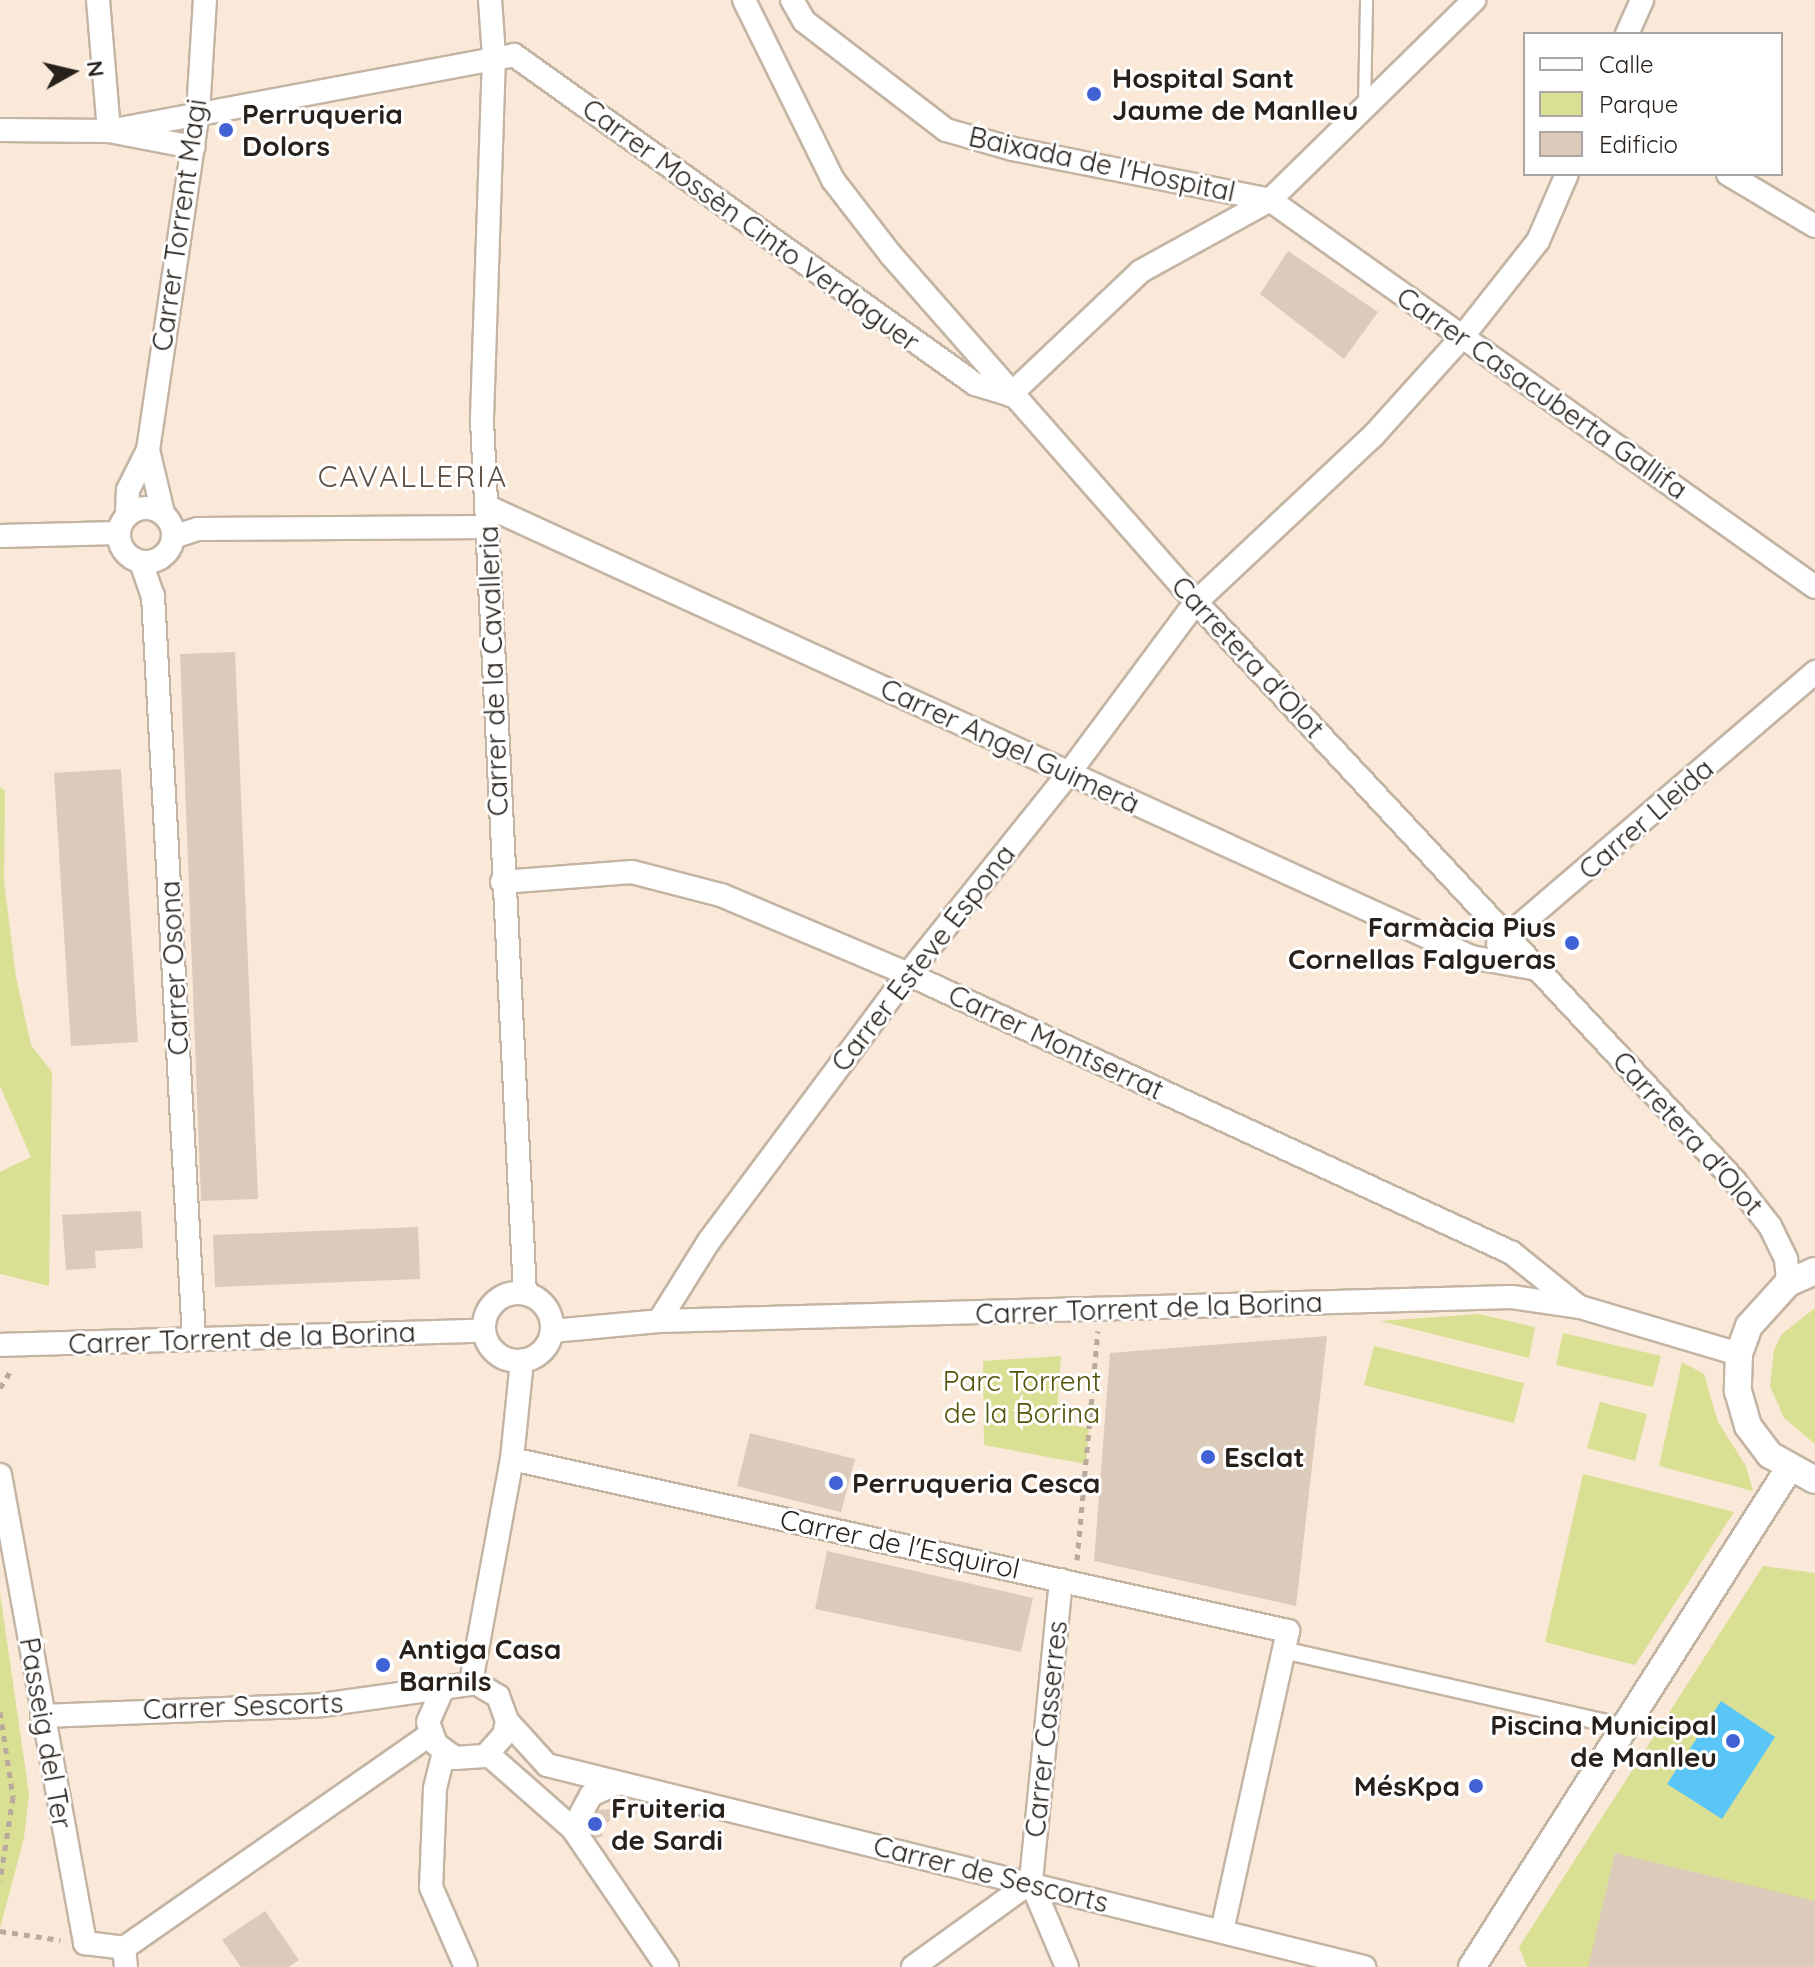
<!DOCTYPE html>
<meta charset="utf-8">
<style>
body{margin:0}
#map{position:relative;width:1815px;height:1967px;overflow:hidden;background:#fae8d8;font-family:Quicksand,sans-serif}
div>[style]{position:absolute}
.green>*{inset:0;background:#d9df93}
.water>*{inset:0;background:#5ac6f7}
.building>*{inset:0;background:#dccbba}
.path>*{height:5px;margin-top:-2.5px;transform-origin:0;background:repeating-linear-gradient(90deg,#b9aa9d 0 6px,transparent 0 12px)}
.roads{filter:drop-shadow(2px 0 #c4b4a4) drop-shadow(-2px 0 #c4b4a4) drop-shadow(0 2px #c4b4a4) drop-shadow(0 -2px #c4b4a4)}
.service>*{height:11px;margin:-5.5px;padding:0 5.5px;transform-origin:5.5px;border-radius:5.5px;background:#fff}
.pedestrian>*{height:16px;margin:-8px;padding:0 8px;transform-origin:8px;border-radius:8px;background:#fff}
.minor>*{height:22px;margin:-11px;padding:0 11px;transform-origin:11px;border-radius:11px;background:#fff}
.minor>.ring{margin:-11px;padding:0;box-sizing:content-box;background:none;border:22px solid #fff;border-radius:50%}
.tertiary>*{height:26px;margin:-13px;padding:0 13px;transform-origin:13px;border-radius:13px;background:#fff}
.dots>*{width:22px;height:22px;translate:-50% -50%;box-sizing:border-box;border:4px solid #fff;border-radius:50%}
span{translate:-50% -50%;white-space:nowrap;text-align:center;line-height:1.15;-webkit-text-stroke:6px #fff;paint-order:stroke}
.poi-label{font-size:28px;color:#28211b;font-weight:700}
.left{translate:0 -50%;text-align:left}
.right{translate:-100% -50%;text-align:right}
.street-label{font-size:28px;color:#28211b}
.park-label{font-size:28px;color:#515409}
.neighbourhood-label{font-size:30px;color:#5d4e41;letter-spacing:2px}
.legend{position:absolute;left:1523px;top:32px;width:260px;height:144px;box-sizing:border-box;background:#fff;border:2px solid #a9a6a4;margin:0;padding:10px 14px;list-style:none;font-size:24px;color:#28211b}
.legend li{display:flex;align-items:center;gap:16px;height:40px}
.legend b{width:40px;border:2px solid #a9a6a4}
.north{position:absolute;left:32px;top:32px;width:80px;height:80px;-webkit-text-stroke:6px #fff;paint-order:stroke;rotate:82deg;font-size:22px;font-weight:700;line-height:32px;text-align:center;color:#28211b}
.north::after{content:'';display:block;margin:auto;width:28px;height:36px;background:#28211b;clip-path:polygon(50% 0,100% 100%,50% 72%,0 100%)}
</style>
<div id="map">
<div class="green">
<i style="clip-path:polygon(0 787px,5px 791px,4px 881px,16px 977px,31px 1045px,52px 1072px,49px 1286px,0 1274px,0 1172px,31px 1157px,0 1086px)"></i>
<i style="clip-path:polygon(1815px 1308px,1815px 1444px,1784px 1418px,1770px 1386px,1774px 1350px,1782px 1334px)"></i>
<i style="clip-path:polygon(1479px 1314px,1535px 1327px,1529px 1358px,1380px 1321px)"></i>
<i style="clip-path:polygon(1563px 1333px,1661px 1356px,1653px 1387px,1556px 1365px)"></i>
<i style="clip-path:polygon(1374px 1346px,1524px 1383px,1514px 1423px,1364px 1385px)"></i>
<i style="clip-path:polygon(1061px 1356px,1056px 1423px,1089px 1428px,1086px 1464px,984px 1445px,983px 1361px)"></i>
<i style="clip-path:polygon(1682px 1362px,1704px 1374px,1718px 1422px,1746px 1466px,1753px 1491px,1659px 1466px)"></i>
<i style="clip-path:polygon(1600px 1402px,1647px 1414px,1635px 1461px,1587px 1448px)"></i>
<i style="clip-path:polygon(1583px 1474px,1734px 1512px,1635px 1665px,1545px 1642px)"></i>
<i style="clip-path:polygon(1763px 1566px,1815px 1573px,1815px 1967px,1527px 1967px,1519px 1947px)"></i>
<i style="clip-path:polygon(0 1593px,29px 1794px,24px 1838px,0 1928px)"></i>
</div>
<div class="water">
<i style="clip-path:polygon(1721px 1701px,1775px 1737px,1722px 1819px,1667px 1784px)"></i>
</div>
<div class="building">
<i style="clip-path:polygon(1288px 251px,1378px 312px,1344px 359px,1260px 294px)"></i>
<i style="clip-path:polygon(235px 652px,258px 1199px,201px 1201px,180px 654px)"></i>
<i style="clip-path:polygon(121px 769px,138px 1042px,71px 1046px,54px 773px)"></i>
<i style="clip-path:polygon(141px 1211px,143px 1248px,95px 1251px,96px 1268px,66px 1270px,62px 1215px)"></i>
<i style="clip-path:polygon(418px 1227px,420px 1279px,215px 1287px,213px 1235px)"></i>
<i style="clip-path:polygon(1327px 1336px,1296px 1606px,1094px 1561px,1110px 1353px)"></i>
<i style="clip-path:polygon(750px 1433px,855px 1459px,841px 1512px,737px 1486px)"></i>
<i style="clip-path:polygon(827px 1551px,1033px 1598px,1021px 1652px,815px 1609px)"></i>
<i style="clip-path:polygon(612px 1809px,610px 1821px,600px 1827px,603px 1836px,595px 1839px,588px 1827px,597px 1810px)"></i>
<i style="clip-path:polygon(1615px 1853px,1815px 1901px,1815px 1967px,1588px 1967px)"></i>
<i style="clip-path:polygon(265px 1911px,299px 1960px,289px 1967px,241px 1967px,222px 1940px)"></i>
</div>
<div class="path">
<i style="left:0;top:1388px;width:22px;rotate:-58deg"></i>
<i style="left:1077px;top:1560px;width:230px;rotate:-84.8deg"></i>
<i style="left:0;top:1712px;width:86px;rotate:81.3deg"></i>
<i style="left:13px;top:1797px;width:85px;rotate:98.8deg"></i>
<i style="left:0;top:1931px;width:61px;rotate:8.5deg"></i>
</div>
<div class="roads">
<div class="service">
<i style="left:1364px;top:107px;width:107px;rotate:-88.9deg"></i>
</div>
<div class="pedestrian">
<i style="left:1283px;top:1650px;width:350px;rotate:12.7deg"></i>
</div>
<div class="minor">
<i style="left:98px;top:0;width:131px;rotate:85.2deg"></i>
<i style="left:109px;top:131px;width:86px;rotate:10.8deg"></i>
<i style="left:490px;top:0;width:56px;rotate:85.9deg"></i>
<i style="left:494px;top:56px;width:365px;rotate:91.9deg"></i>
<i style="left:482px;top:421px;width:873px;rotate:87.18deg"></i>
<i style="left:744px;top:0;width:201px;rotate:63.7deg"></i>
<i style="left:833px;top:180px;width:95px;rotate:52.3deg"></i>
<i style="left:891px;top:255px;width:462px;rotate:48.7deg"></i>
<i style="left:1196px;top:602px;width:790px;rotate:47.05deg"></i>
<i style="left:1734px;top:1180px;width:58px;rotate:52deg"></i>
<i style="left:1770px;top:1226px;width:37px;rotate:64deg"></i>
<i style="left:1786px;top:1259px;width:24px;rotate:85deg"></i>
<i style="left:792px;top:0;width:24px;rotate:60deg"></i>
<i style="left:804px;top:21px;width:179px;rotate:37.5deg"></i>
<i style="left:946px;top:130px;width:70px;rotate:15.8deg"></i>
<i style="left:1013px;top:149px;width:262px;rotate:11.2deg"></i>
<i style="left:1270px;top:200px;width:668px;rotate:35.38deg"></i>
<i style="left:1627px;top:34px;width:37px;rotate:-66deg"></i>
<i style="left:0;top:130px;width:109px;rotate:0.5deg"></i>
<i style="left:109px;top:131px;width:412px;rotate:-10.6deg"></i>
<i style="left:514px;top:55px;width:566px;rotate:35.51deg"></i>
<i style="left:975px;top:384px;width:37px;rotate:17deg"></i>
<i style="left:1010px;top:395px;width:180px;rotate:-43.4deg"></i>
<i style="left:1141px;top:271px;width:147px;rotate:-28.8deg"></i>
<i style="left:1270px;top:200px;width:286px;rotate:-44.4deg"></i>
<i style="left:1728px;top:174px;width:101px;rotate:30.9deg"></i>
<i style="left:148px;top:450px;width:65px;rotate:76.6deg"></i>
<i style="left:486px;top:506px;width:1083px;rotate:24.6deg"></i>
<i style="left:1471px;top:957px;width:68px;rotate:10.2deg"></i>
<i class="ring" style="left:119px;top:508px;width:32px;height:32px"></i>
<i style="left:127px;top:515px;width:25px;rotate:-88deg"></i>
<i style="left:128px;top:490px;width:45px;rotate:-63.4deg"></i>
<i style="left:148px;top:450px;width:341px;rotate:-81.6deg"></i>
<i style="left:198px;top:113px;width:113px;rotate:-86.5deg"></i>
<i style="left:0;top:536px;width:118px;rotate:-1.5deg"></i>
<i style="left:173px;top:537px;width:26px;rotate:-18deg"></i>
<i style="left:198px;top:529px;width:289px;rotate:-0.4deg"></i>
<i style="left:141px;top:562px;width:36px;rotate:71deg"></i>
<i style="left:153px;top:596px;width:744px;rotate:86.84deg"></i>
<i style="left:502px;top:882px;width:130px;rotate:-4.4deg"></i>
<i style="left:632px;top:872px;width:92px;rotate:14.5deg"></i>
<i style="left:721px;top:895px;width:203px;rotate:22.9deg"></i>
<i style="left:908px;top:974px;width:665px;rotate:24.79deg"></i>
<i style="left:1512px;top:1253px;width:85px;rotate:38.8deg"></i>
<i style="left:1498px;top:944px;width:418px;rotate:-40.6deg"></i>
<i class="ring" style="left:484px;top:1293px;width:46px;height:46px"></i>
<i style="left:659px;top:1321px;width:94px;rotate:-58deg"></i>
<i style="left:709px;top:1241px;width:333px;rotate:-53.3deg"></i>
<i style="left:908px;top:974px;width:258px;rotate:-51.3deg"></i>
<i style="left:1069px;top:773px;width:213px;rotate:-53.4deg"></i>
<i style="left:1196px;top:602px;width:243px;rotate:-43.2deg"></i>
<i style="left:1373px;top:436px;width:135px;rotate:-48deg"></i>
<i style="left:1463px;top:336px;width:121px;rotate:-51.7deg"></i>
<i style="left:1538px;top:241px;width:73px;rotate:-66.6deg"></i>
<i style="left:552px;top:1331px;width:107px;rotate:-5.3deg"></i>
<i style="left:659px;top:1321px;width:853px;rotate:-1.61deg"></i>
<i style="left:1512px;top:1297px;width:69px;rotate:8.4deg"></i>
<i style="left:1580px;top:1307px;width:166px;rotate:16.5deg"></i>
<i style="left:0;top:1345px;width:484px;rotate:-1.7deg"></i>
<i style="left:512px;top:1459px;width:795px;rotate:12.5deg"></i>
<i style="left:1288px;top:1631px;width:307px;rotate:102.4deg"></i>
<i style="left:0;top:1475px;width:476px;rotate:79.7deg"></i>
<i style="left:85px;top:1943px;width:39px;rotate:7deg"></i>
<i style="left:124px;top:1948px;width:19px;rotate:84deg"></i>
<i style="left:1061px;top:1580px;width:303px;rotate:95.7deg"></i>
<i style="left:1031px;top:1882px;width:92px;rotate:67deg"></i>
<i style="left:471px;top:1682px;width:227px;rotate:-79.6deg"></i>
<i style="left:512px;top:1459px;width:99px;rotate:-84.2deg"></i>
<i style="left:42px;top:1716px;width:280px;rotate:-2.2deg"></i>
<i style="left:322px;top:1705px;width:156px;rotate:-8.1deg"></i>
<i style="left:476px;top:1683px;width:26px;rotate:31deg"></i>
<i style="left:498px;top:1696px;width:27px;rotate:70deg"></i>
<i style="left:507px;top:1721px;width:14px;rotate:102deg"></i>
<i style="left:504px;top:1735px;width:28px;rotate:132deg"></i>
<i style="left:485px;top:1756px;width:30px;rotate:176deg"></i>
<i style="left:455px;top:1758px;width:24px;rotate:-144deg"></i>
<i style="left:436px;top:1744px;width:23px;rotate:-110deg"></i>
<i style="left:428px;top:1722px;width:34px;rotate:-66deg"></i>
<i style="left:507px;top:1721px;width:59px;rotate:47.7deg"></i>
<i style="left:547px;top:1765px;width:842px;rotate:13.89deg"></i>
<i style="left:444px;top:1752px;width:38px;rotate:104deg"></i>
<i style="left:435px;top:1789px;width:98px;rotate:92.3deg"></i>
<i style="left:431px;top:1887px;width:87px;rotate:66.4deg"></i>
<i style="left:488px;top:1754px;width:113px;rotate:41.4deg"></i>
<i style="left:573px;top:1829px;width:167px;rotate:55.7deg"></i>
<i style="left:573px;top:1829px;width:38px;rotate:-62deg"></i>
<i style="left:591px;top:1795px;width:30px;rotate:-24deg"></i>
<i style="left:124px;top:1948px;width:374px;rotate:-34.9deg"></i>
<i style="left:913px;top:1967px;width:145px;rotate:-35.8deg"></i>
</div>
<div class="tertiary">
<i style="left:1815px;top:1271px;width:30px;rotate:156deg"></i>
<i style="left:1788px;top:1283px;width:58px;rotate:132.2deg"></i>
<i style="left:1749px;top:1326px;width:30px;rotate:110deg"></i>
<i style="left:1739px;top:1354px;width:37px;rotate:92deg"></i>
<i style="left:1738px;top:1391px;width:36px;rotate:74deg"></i>
<i style="left:1748px;top:1426px;width:36px;rotate:53deg"></i>
<i style="left:1770px;top:1455px;width:51px;rotate:29.1deg"></i>
<i style="left:1472px;top:1967px;width:589px;rotate:-57.55deg"></i>
</div>
</div>
<div class="dots">
<i style="left:1094px;top:94px;background:#4062d4"></i>
<i style="left:226px;top:130px;background:#4062d4"></i>
<i style="left:1572px;top:943px;background:#4062d4"></i>
<i style="left:1208px;top:1457px;background:#4062d4"></i>
<i style="left:836px;top:1483px;background:#4062d4"></i>
<i style="left:383px;top:1665px;background:#4062d4"></i>
<i style="left:1733px;top:1741px;background:#4062d4"></i>
<i style="left:1476px;top:1786px;background:#4062d4"></i>
<i style="left:595px;top:1824px;background:#4062d4"></i>
</div>
<div class="poi-label">
<span class="left" style="left:1112px;top:94px">Hospital Sant<br>Jaume de Manlleu</span>
<span class="left" style="left:242px;top:130px">Perruqueria<br>Dolors</span>
<span class="right" style="left:1556px;top:943px">Farmàcia Pius<br>Cornellas Falgueras</span>
<span class="left" style="left:1224px;top:1457px">Esclat</span>
<span class="left" style="left:852px;top:1483px">Perruqueria Cesca</span>
<span class="left" style="left:399px;top:1665px">Antiga Casa<br>Barnils</span>
<span class="right" style="left:1717px;top:1741px">Piscina Municipal<br>de Manlleu</span>
<span class="right" style="left:1460px;top:1786px">MésKpa</span>
<span class="left" style="left:611px;top:1824px">Fruiteria<br>de Sardi</span>
</div>
<div class="street-label">
<span style="left:1102px;top:164px;rotate:12deg">Baixada de l'Hospital</span>
<span style="left:179px;top:225px;rotate:-82deg">Carrer Torrent Magi</span>
<span style="left:751px;top:225px;rotate:36deg">Carrer Mossèn Cinto Verdaguer</span>
<span style="left:1542px;top:393px;rotate:35deg">Carrer Casacuberta Gallifa</span>
<span style="left:1248px;top:657px;rotate:47deg">Carretera d'Olot</span>
<span style="left:493px;top:671px;rotate:-92deg">Carrer de la Cavalleria</span>
<span style="left:1010px;top:746px;rotate:25deg">Carrer Angel Guimerà</span>
<span style="left:1646px;top:819px;rotate:-41deg">Carrer Lleida</span>
<span style="left:923px;top:958px;rotate:-52deg">Carrer Esteve Espona</span>
<span style="left:174px;top:968px;rotate:-93deg">Carrer Osona</span>
<span style="left:1056px;top:1042px;rotate:25deg">Carrer Montserrat</span>
<span style="left:1688px;top:1133px;rotate:48deg">Carretera d'Olot</span>
<span style="left:1149px;top:1308px;rotate:-2deg">Carrer Torrent de la Borina</span>
<span style="left:242px;top:1338px;rotate:-2deg">Carrer Torrent de la Borina</span>
<span style="left:900px;top:1544px;rotate:12deg">Carrer de l'Esquirol</span>
<span style="left:243px;top:1706px;rotate:-2deg">Carrer Sescorts</span>
<span style="left:1046px;top:1729px;rotate:-84deg">Carrer Casserres</span>
<span style="left:46px;top:1733px;rotate:80deg">Passeig del Ter</span>
<span style="left:991px;top:1874px;rotate:14deg">Carrer de Sescorts</span>
</div>
<div class="park-label">
<span style="left:1022px;top:1397px">Parc Torrent<br>de la Borina</span>
</div>
<div class="neighbourhood-label">
<span style="left:413px;top:476px">CAVALLERIA</span>
</div>
<ul class="legend">
<li><b style="height:10px;background:#fff"></b>Calle</li>
<li><b style="height:22px;background:#d9df93"></b>Parque</li>
<li><b style="height:22px;background:#dccbba"></b>Edificio</li>
</ul>
<div class="north">N</div>
</div>
